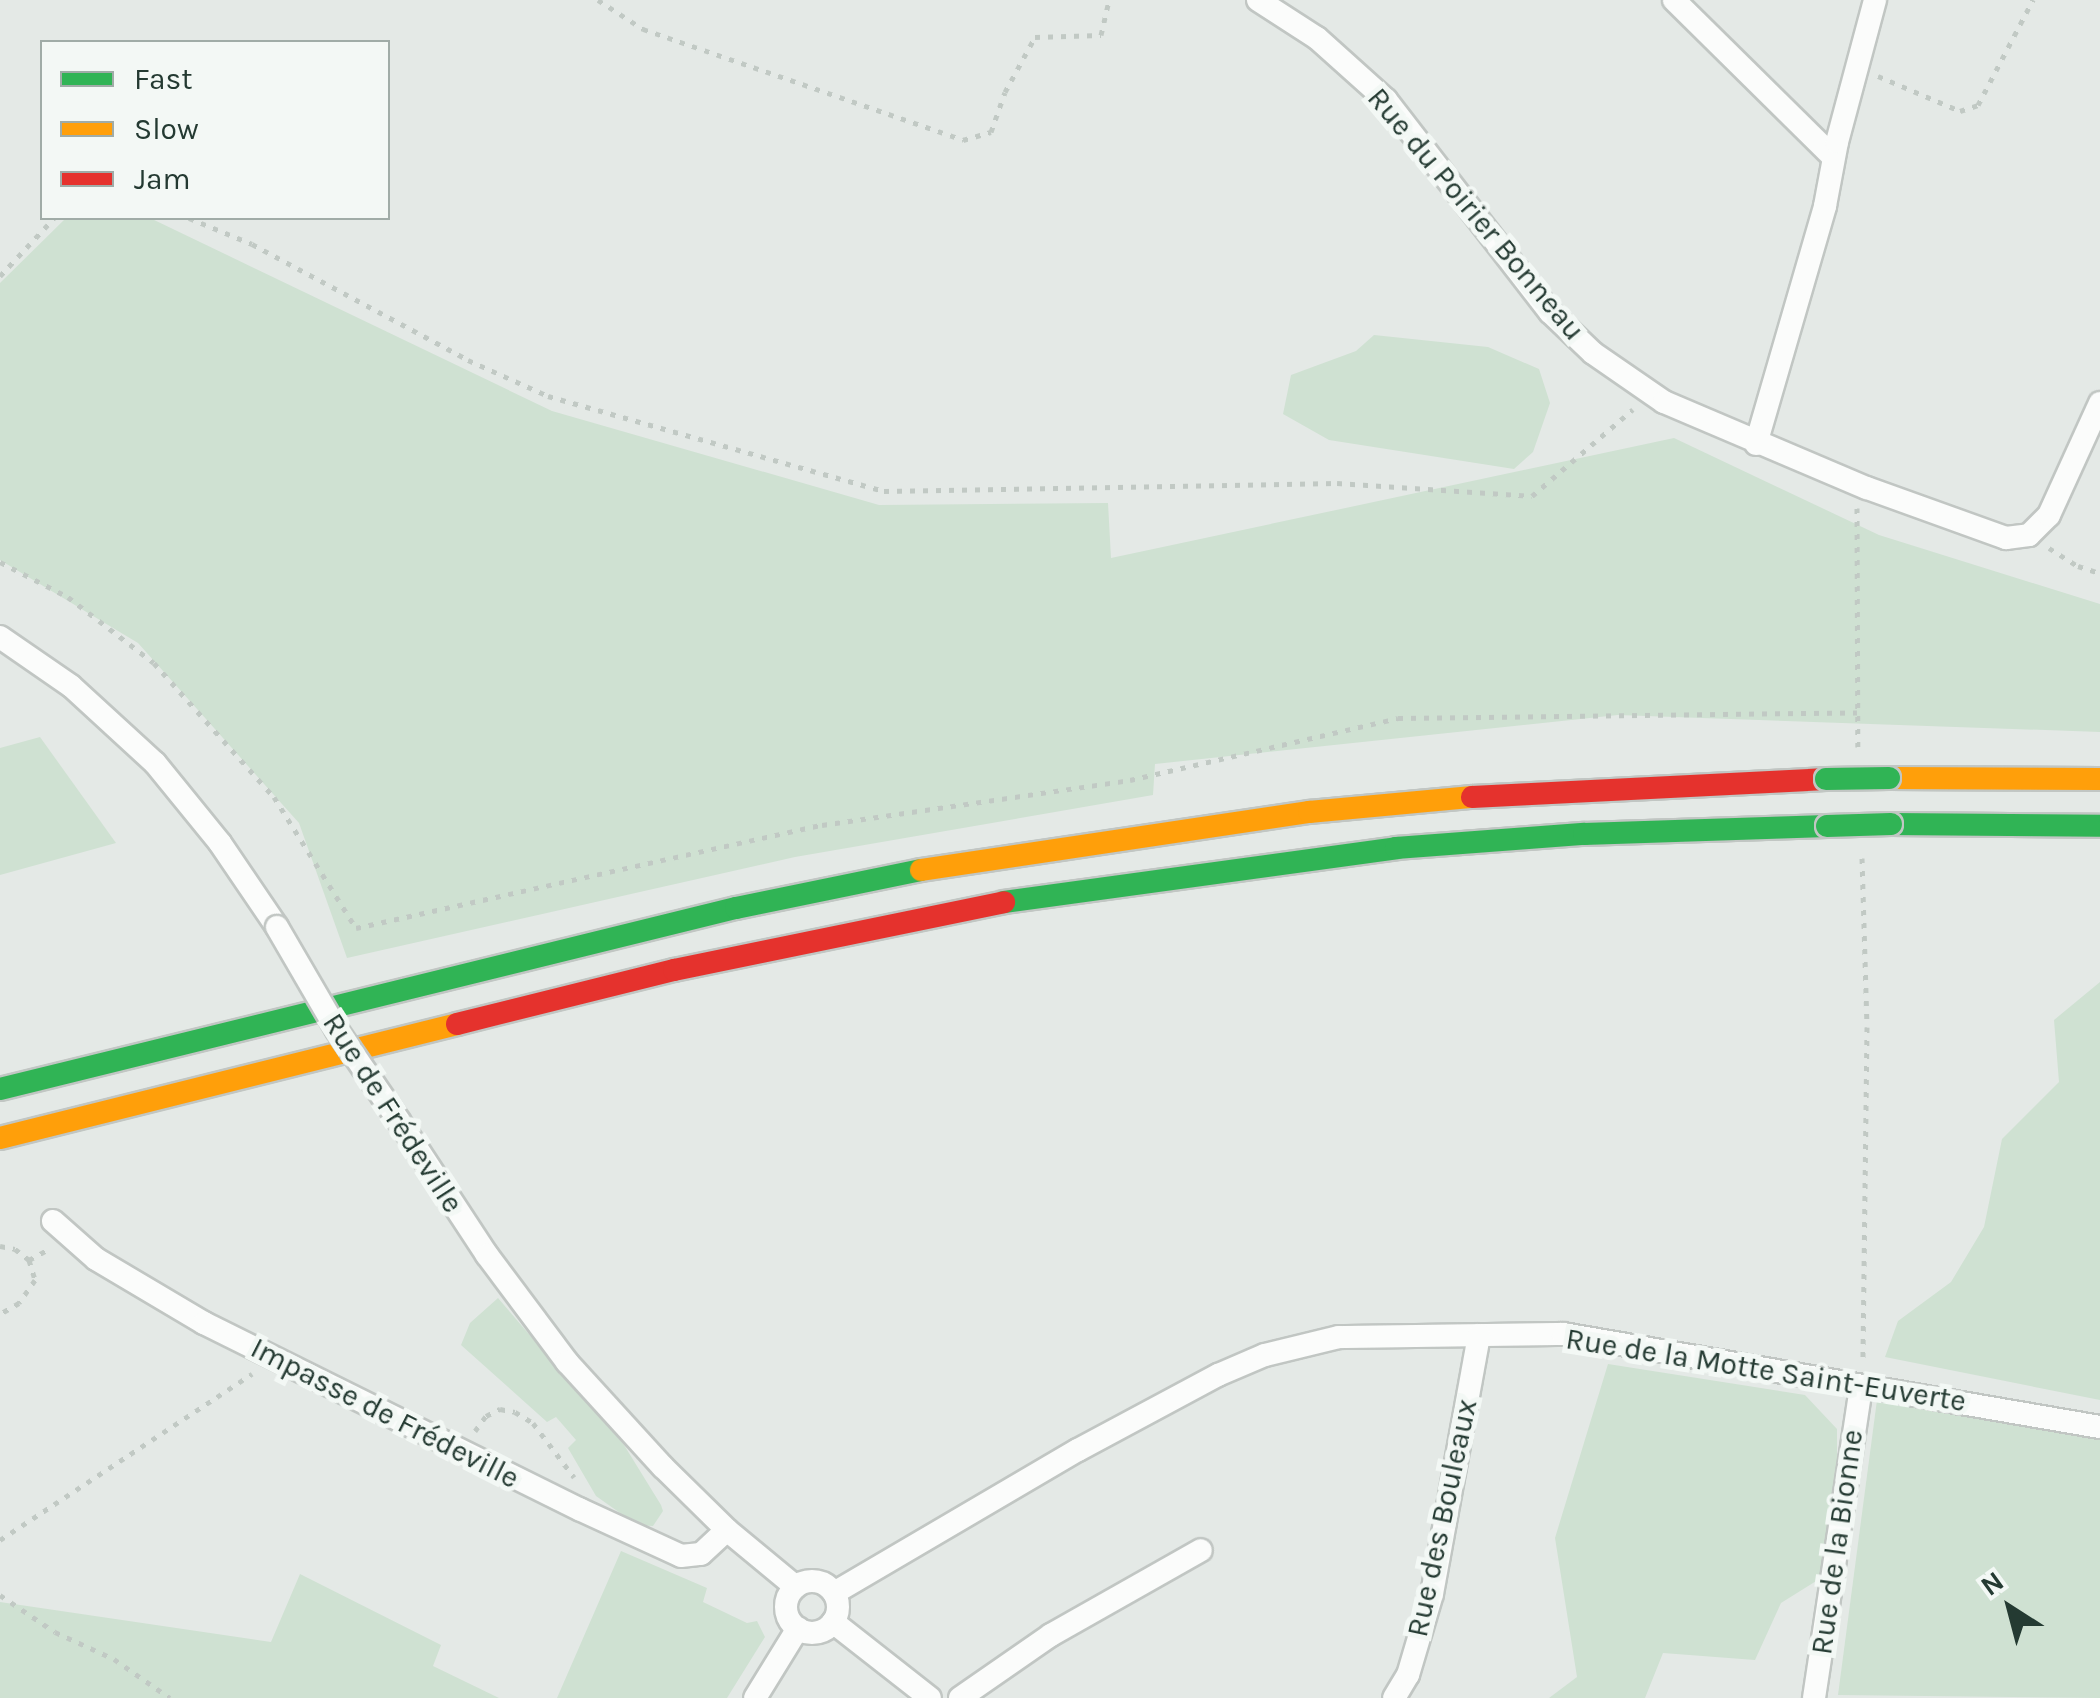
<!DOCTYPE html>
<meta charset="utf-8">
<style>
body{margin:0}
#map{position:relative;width:2100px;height:1698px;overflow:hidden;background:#e4e9e6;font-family:Karla,sans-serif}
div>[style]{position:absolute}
.green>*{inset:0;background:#cfe1d2}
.path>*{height:5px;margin-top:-2.5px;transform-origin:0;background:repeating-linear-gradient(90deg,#c1c9c4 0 5px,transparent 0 13px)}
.roads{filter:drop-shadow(2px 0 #c1c6c3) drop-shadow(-2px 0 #c1c6c3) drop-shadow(0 2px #c1c6c3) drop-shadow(0 -2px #c1c6c3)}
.street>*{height:22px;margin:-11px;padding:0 11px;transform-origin:11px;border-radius:11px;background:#fbfcfb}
.street>.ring{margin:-11px;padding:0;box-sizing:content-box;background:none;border:22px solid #fbfcfb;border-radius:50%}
.fast>*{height:22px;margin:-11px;padding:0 11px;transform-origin:11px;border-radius:11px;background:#30b455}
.slow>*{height:22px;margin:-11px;padding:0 11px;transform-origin:11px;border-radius:11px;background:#ff9f0a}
.jam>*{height:22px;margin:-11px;padding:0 11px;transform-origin:11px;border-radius:11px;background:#e5322d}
.bridges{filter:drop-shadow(2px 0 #c1c6c3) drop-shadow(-2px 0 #c1c6c3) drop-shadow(0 2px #c1c6c3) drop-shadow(0 -2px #c1c6c3)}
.street-bridge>*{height:22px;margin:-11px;padding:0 11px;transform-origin:11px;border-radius:11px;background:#fbfcfb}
.fast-bridge>*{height:22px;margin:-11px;padding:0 11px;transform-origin:11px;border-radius:11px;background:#30b455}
span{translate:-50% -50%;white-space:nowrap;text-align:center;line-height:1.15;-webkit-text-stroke:10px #f3f8f5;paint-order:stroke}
.street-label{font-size:30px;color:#243a32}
.legend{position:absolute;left:40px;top:40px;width:350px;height:180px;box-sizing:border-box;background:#f3f8f5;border:2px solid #a0aca7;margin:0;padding:12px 18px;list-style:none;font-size:30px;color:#243a32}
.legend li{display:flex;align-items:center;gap:20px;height:50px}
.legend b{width:50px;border:2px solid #a0aca7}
.north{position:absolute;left:1960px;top:1558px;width:100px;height:100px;-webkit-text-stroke:8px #f3f8f5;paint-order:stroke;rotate:324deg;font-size:28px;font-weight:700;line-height:40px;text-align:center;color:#243a32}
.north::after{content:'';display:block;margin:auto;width:35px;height:45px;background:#243a32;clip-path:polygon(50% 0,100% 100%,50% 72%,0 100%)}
</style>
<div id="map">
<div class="green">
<i style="clip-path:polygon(66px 218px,150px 218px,552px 411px,879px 505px,1108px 503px,1111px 558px,1674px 438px,1879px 535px,2100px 604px,2100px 732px,1618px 715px,1155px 764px,1153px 795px,795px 857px,347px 958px,299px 823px,138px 643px,0 560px,0 283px)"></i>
<i style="clip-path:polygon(1374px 335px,1488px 347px,1539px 369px,1550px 403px,1533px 452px,1514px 469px,1329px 440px,1283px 414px,1291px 375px,1356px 351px)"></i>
<i style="clip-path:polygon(40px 737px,116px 843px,0 875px,0 748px)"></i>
<i style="clip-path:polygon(2100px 982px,2100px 1400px,1885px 1357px,1898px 1321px,1951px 1282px,1984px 1227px,2002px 1139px,2059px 1082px,2054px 1020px)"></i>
<i style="clip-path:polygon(498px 1298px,624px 1445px,661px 1505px,663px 1511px,653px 1526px,637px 1525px,596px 1496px,568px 1448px,576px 1440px,556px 1417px,547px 1422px,461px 1345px,470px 1323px)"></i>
<i style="clip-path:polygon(1608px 1364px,1805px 1395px,1837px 1429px,1837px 1568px,1781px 1603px,1755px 1660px,1663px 1653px,1645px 1698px,1549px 1698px,1577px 1677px,1555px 1538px)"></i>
<i style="clip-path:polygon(1877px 1400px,2100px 1440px,2100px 1698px,1838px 1695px)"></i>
<i style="clip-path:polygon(621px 1551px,707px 1588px,703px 1602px,747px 1623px,757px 1621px,765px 1637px,727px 1698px,557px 1698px)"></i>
<i style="clip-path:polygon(300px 1574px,441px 1645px,433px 1666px,499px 1698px,0 1698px,0 1602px,271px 1642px)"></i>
</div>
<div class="path">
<i style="left:598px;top:0;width:54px;rotate:32.8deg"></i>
<i style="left:643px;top:29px;width:339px;rotate:19.1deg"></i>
<i style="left:963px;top:140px;width:29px;rotate:-16deg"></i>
<i style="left:991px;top:132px;width:42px;rotate:-70.7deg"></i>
<i style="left:1005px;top:92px;width:63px;rotate:-61.4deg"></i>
<i style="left:1035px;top:37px;width:66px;rotate:-1.7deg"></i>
<i style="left:1101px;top:35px;width:36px;rotate:-77deg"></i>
<i style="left:1878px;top:76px;width:89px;rotate:23.1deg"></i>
<i style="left:1960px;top:111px;width:19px;rotate:-18deg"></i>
<i style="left:1978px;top:105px;width:119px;rotate:-62.4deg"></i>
<i style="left:189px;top:218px;width:68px;rotate:22.4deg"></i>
<i style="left:252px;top:244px;width:245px;rotate:28.2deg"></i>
<i style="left:468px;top:360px;width:88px;rotate:24.2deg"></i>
<i style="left:548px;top:396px;width:349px;rotate:15.8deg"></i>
<i style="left:884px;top:491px;width:453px;rotate:-1deg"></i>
<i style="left:1337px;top:483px;width:195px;rotate:3.8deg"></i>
<i style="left:1532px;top:496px;width:133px;rotate:-40.7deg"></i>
<i style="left:0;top:276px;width:79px;rotate:-47deg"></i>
<i style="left:1857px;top:508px;width:239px;rotate:89.8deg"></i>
<i style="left:2049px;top:548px;width:34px;rotate:32deg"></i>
<i style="left:2078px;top:566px;width:23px;rotate:18deg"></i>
<i style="left:0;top:562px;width:76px;rotate:27.2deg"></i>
<i style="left:68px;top:597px;width:108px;rotate:37.5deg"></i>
<i style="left:154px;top:663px;width:180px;rotate:48.2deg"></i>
<i style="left:274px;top:797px;width:155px;rotate:58deg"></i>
<i style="left:356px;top:928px;width:477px;rotate:-12.5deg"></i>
<i style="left:822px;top:825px;width:311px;rotate:-8.3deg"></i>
<i style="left:1130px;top:780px;width:275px;rotate:-13deg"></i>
<i style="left:1398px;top:718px;width:459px;rotate:-0.7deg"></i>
<i style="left:1862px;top:858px;width:169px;rotate:88.3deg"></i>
<i style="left:1867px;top:1027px;width:335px;rotate:90.7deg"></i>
<i style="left:0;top:1246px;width:15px;rotate:11deg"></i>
<i style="left:15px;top:1249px;width:18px;rotate:38deg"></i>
<i style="left:29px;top:1260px;width:21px;rotate:73deg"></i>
<i style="left:35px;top:1280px;width:28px;rotate:125deg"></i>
<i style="left:19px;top:1303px;width:22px;rotate:150deg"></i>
<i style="left:29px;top:1260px;width:23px;rotate:-29deg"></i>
<i style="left:475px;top:1431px;width:19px;rotate:-54deg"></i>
<i style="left:486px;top:1416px;width:16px;rotate:-27deg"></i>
<i style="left:500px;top:1409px;width:15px;rotate:11deg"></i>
<i style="left:515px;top:1412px;width:21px;rotate:31deg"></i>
<i style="left:533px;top:1423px;width:68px;rotate:52.8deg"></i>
<i style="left:0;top:1540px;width:302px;rotate:-33.4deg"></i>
<i style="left:0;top:1595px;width:66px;rotate:33.9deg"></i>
<i style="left:55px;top:1632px;width:65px;rotate:24.6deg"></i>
<i style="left:114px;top:1659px;width:68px;rotate:34.9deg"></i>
</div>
<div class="roads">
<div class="street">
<i style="left:1258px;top:0;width:70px;rotate:32.8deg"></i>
<i style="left:1317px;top:38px;width:93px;rotate:41.9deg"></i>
<i style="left:1386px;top:100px;width:268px;rotate:52.3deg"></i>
<i style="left:1550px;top:312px;width:59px;rotate:43.6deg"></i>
<i style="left:1593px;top:353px;width:86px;rotate:34.6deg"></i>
<i style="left:1664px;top:402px;width:220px;rotate:23deg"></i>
<i style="left:1867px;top:488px;width:148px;rotate:19.8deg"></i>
<i style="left:2006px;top:538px;width:23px;rotate:-7deg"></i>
<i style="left:2029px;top:535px;width:28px;rotate:-45deg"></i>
<i style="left:2049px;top:515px;width:123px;rotate:-65.5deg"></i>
<i style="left:1674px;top:0;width:223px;rotate:44.6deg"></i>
<i style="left:1756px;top:444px;width:248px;rotate:-73.8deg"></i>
<i style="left:1825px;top:206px;width:65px;rotate:-79.4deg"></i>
<i style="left:1837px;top:142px;width:147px;rotate:-75deg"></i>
<i style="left:0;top:637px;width:86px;rotate:34.6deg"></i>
<i style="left:71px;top:686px;width:114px;rotate:42.5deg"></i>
<i style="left:155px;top:763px;width:103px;rotate:50.9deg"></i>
<i style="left:220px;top:843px;width:102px;rotate:55.8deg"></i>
<i style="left:399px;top:1121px;width:160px;rotate:56.7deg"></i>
<i style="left:487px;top:1255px;width:134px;rotate:53.2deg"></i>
<i style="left:567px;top:1362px;width:142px;rotate:47.6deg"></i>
<i style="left:663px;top:1467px;width:90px;rotate:44.5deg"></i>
<i style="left:727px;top:1530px;width:89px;rotate:39.6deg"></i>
<i style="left:53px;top:1221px;width:57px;rotate:41.5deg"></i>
<i style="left:96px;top:1259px;width:126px;rotate:30.7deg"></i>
<i style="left:204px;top:1323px;width:419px;rotate:26.4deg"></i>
<i style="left:579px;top:1509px;width:112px;rotate:24.7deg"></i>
<i style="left:681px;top:1556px;width:20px;rotate:-6deg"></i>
<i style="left:701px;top:1554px;width:35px;rotate:-43deg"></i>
<i class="ring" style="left:786px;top:1581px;width:30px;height:30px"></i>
<i style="left:834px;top:1593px;width:283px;rotate:-30.4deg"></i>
<i style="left:1078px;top:1450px;width:159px;rotate:-28.2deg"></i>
<i style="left:1218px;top:1375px;width:51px;rotate:-23.1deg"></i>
<i style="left:1265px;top:1355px;width:76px;rotate:-13.7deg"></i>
<i style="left:1339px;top:1337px;width:224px;rotate:-0.8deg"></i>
<i style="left:1563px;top:1334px;width:545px;rotate:9.83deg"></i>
<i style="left:833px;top:1622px;width:123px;rotate:38.1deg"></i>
<i style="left:755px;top:1698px;width:82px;rotate:-58.4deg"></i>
<i style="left:960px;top:1698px;width:111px;rotate:-34.7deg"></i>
<i style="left:1051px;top:1635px;width:172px;rotate:-29.5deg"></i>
<i style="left:1394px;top:1698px;width:27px;rotate:-59deg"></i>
<i style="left:1408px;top:1675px;width:84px;rotate:-73.5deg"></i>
<i style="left:1432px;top:1594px;width:263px;rotate:-79.7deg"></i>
<i style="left:1814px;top:1698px;width:315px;rotate:-81.4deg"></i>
</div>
<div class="fast">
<i style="left:1891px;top:824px;width:209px;rotate:0.5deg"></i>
<i style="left:1004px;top:902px;width:396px;rotate:-7.8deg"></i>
<i style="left:1396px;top:848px;width:189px;rotate:-4.3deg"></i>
<i style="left:1584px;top:834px;width:243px;rotate:-1.9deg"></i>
<i style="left:0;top:1089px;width:758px;rotate:-13.82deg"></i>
<i style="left:736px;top:908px;width:189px;rotate:-11.6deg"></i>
</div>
<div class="slow">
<i style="left:1889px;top:778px;width:211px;rotate:0.3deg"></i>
<i style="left:921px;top:870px;width:392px;rotate:-8.5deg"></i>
<i style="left:1309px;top:812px;width:164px;rotate:-5.3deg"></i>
<i style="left:0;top:1138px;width:471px;rotate:-14deg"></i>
</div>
<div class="jam">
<i style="left:1472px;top:797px;width:354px;rotate:-2.9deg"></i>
<i style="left:457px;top:1024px;width:224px;rotate:-14deg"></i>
<i style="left:674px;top:970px;width:337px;rotate:-11.6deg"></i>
</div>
</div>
<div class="bridges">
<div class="street-bridge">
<i style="left:277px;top:927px;width:119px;rotate:59.8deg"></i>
<i style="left:337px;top:1030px;width:110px;rotate:55.7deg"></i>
</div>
<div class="fast-bridge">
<i style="left:1826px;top:779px;width:63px;rotate:-0.9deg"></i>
<i style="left:1827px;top:826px;width:64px;rotate:-1.8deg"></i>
</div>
</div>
<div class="street-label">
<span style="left:1476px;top:214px;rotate:50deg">Rue du Poirier Bonneau</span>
<span style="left:393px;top:1113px;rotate:57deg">Rue de Frédeville</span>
<span style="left:1766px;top:1370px;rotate:9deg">Rue de la Motte Saint-Euverte</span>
<span style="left:385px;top:1413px;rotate:27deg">Impasse de Frédeville</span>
<span style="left:1442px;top:1518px;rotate:-78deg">Rue des Bouleaux</span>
<span style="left:1837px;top:1542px;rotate:-82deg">Rue de la Bionne</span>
</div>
<ul class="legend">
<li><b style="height:12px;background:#30b455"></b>Fast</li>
<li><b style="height:12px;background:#ff9f0a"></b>Slow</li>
<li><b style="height:12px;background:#e5322d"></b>Jam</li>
</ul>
<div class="north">N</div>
</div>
